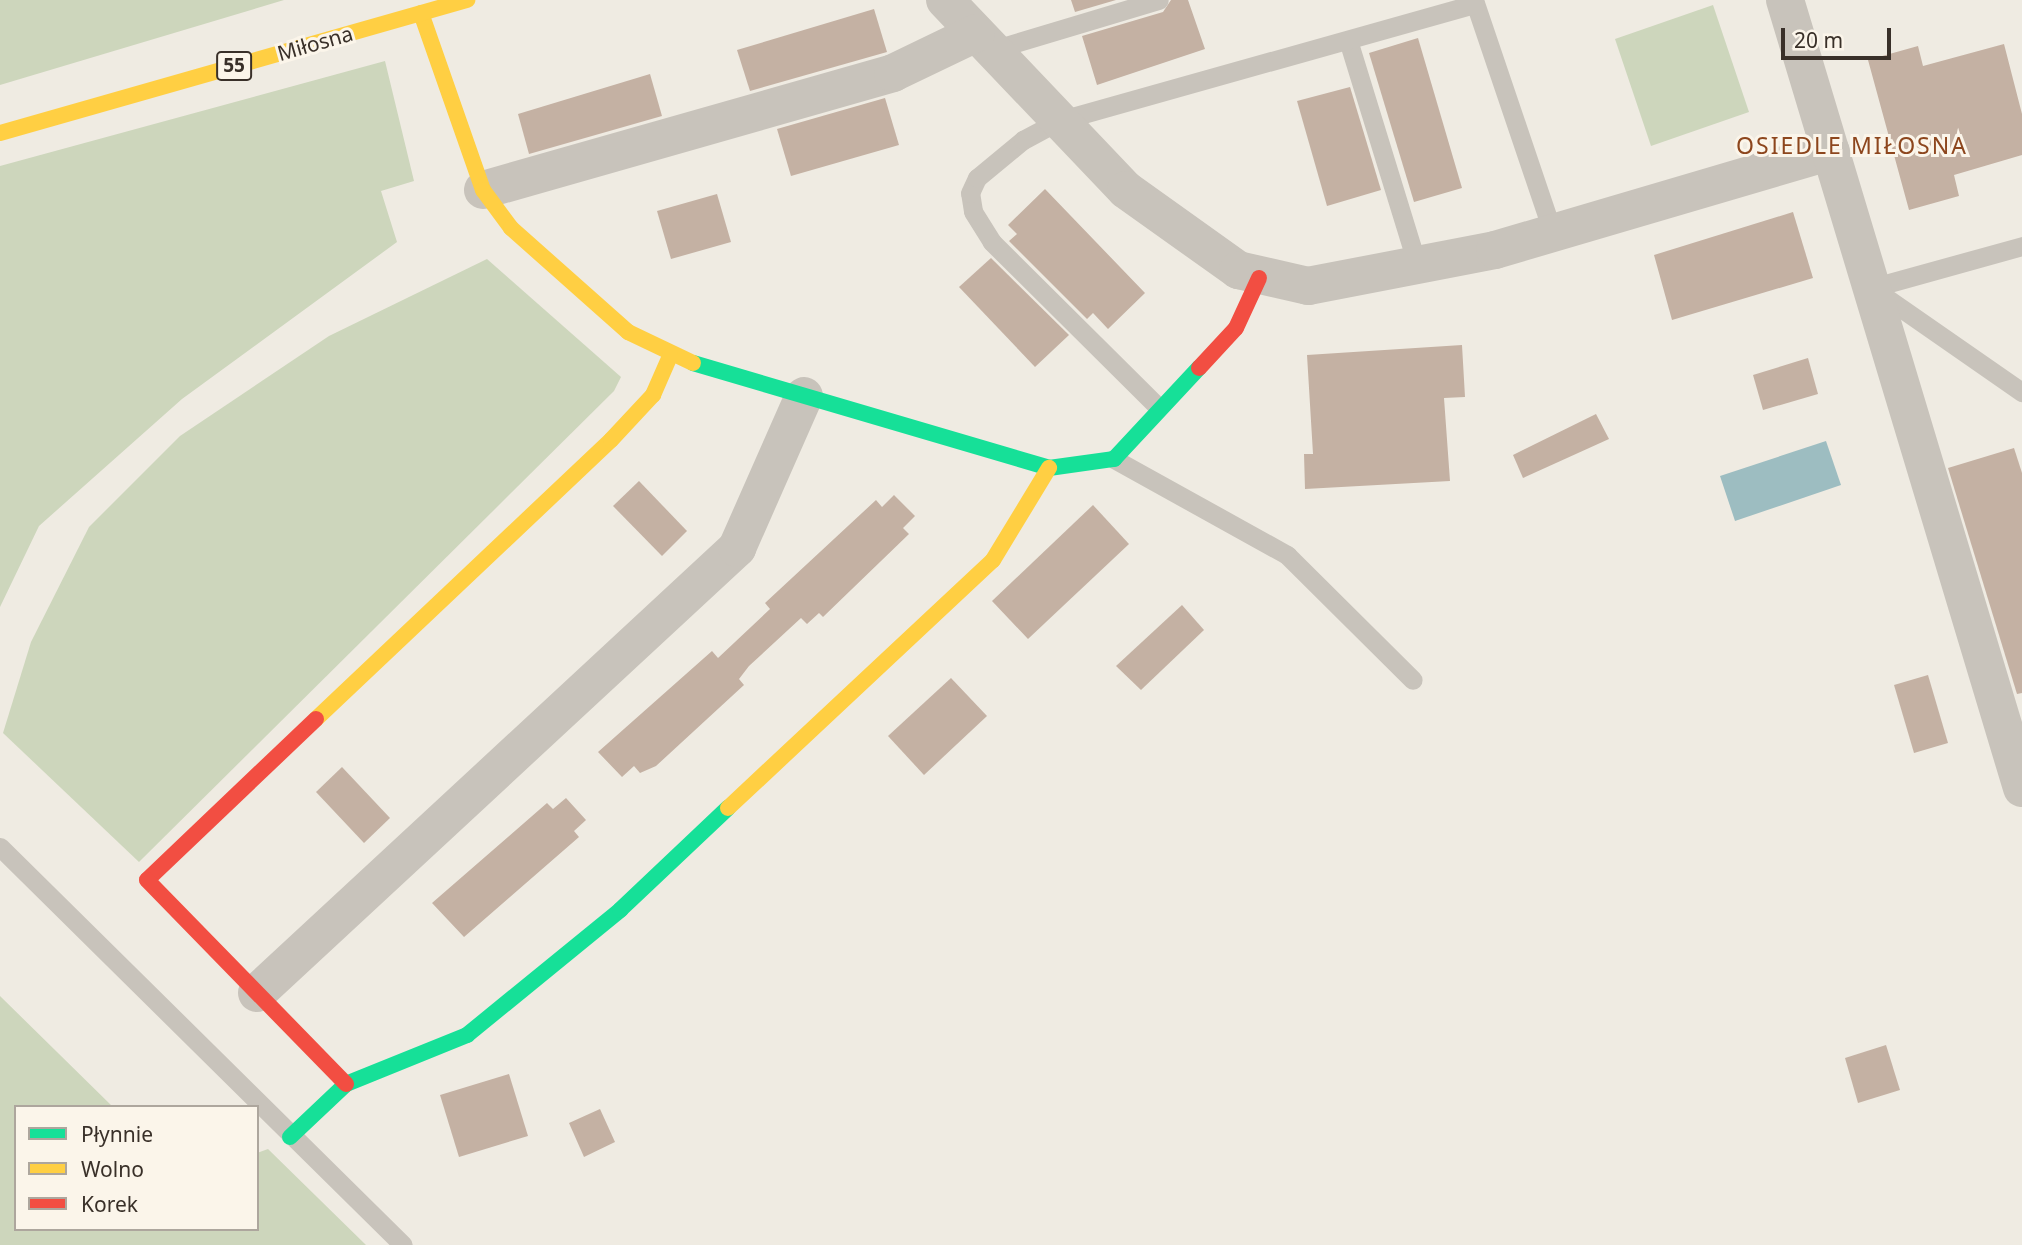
<!DOCTYPE html>
<meta charset="utf-8">
<style>
body{margin:0}
#map{position:relative;width:2022px;height:1245px;overflow:hidden;background:#efebe2;font-family:"Noto Sans",sans-serif}
div>[style]{position:absolute}
.green>*{inset:0;background:#cdd6bc}
.water>*{inset:0;background:#9dbdc1}
.building>*{inset:0;background:#c4b1a3}
.lane>*{height:19px;margin:-9.5px;padding:0 9.5px;transform-origin:9.5px;border-radius:9.5px;background:#c8c3bb}
.street>*{height:38px;margin:-19px;padding:0 19px;transform-origin:19px;border-radius:19px;background:#c8c3bb}
.fast>*{height:16px;margin:-8px;padding:0 8px;transform-origin:8px;border-radius:8px;background:#16e098}
.slow>*{height:16px;margin:-8px;padding:0 8px;transform-origin:8px;border-radius:8px;background:#ffcf43}
.jam>*{height:16px;margin:-8px;padding:0 8px;transform-origin:8px;border-radius:8px;background:#f24e42}
span{translate:-50% -50%;white-space:nowrap;text-align:center;line-height:1.15;-webkit-text-stroke:6px #fbf5ea;paint-order:stroke}
.shield-label span{padding:2px 5px;background:#fbf5ea;border:2px solid;border-radius:5px;-webkit-text-stroke-width:0}
.shield-label{font-size:19px;color:#393029;font-weight:700}
.street-label{font-size:21px;color:#393029}
.neighbourhood-label{font-size:23px;color:#8d461d;letter-spacing:2px}
.legend{position:absolute;left:14px;top:1105px;width:245px;height:126px;box-sizing:border-box;background:#fbf5ea;border:2px solid #ada69d;margin:0;padding:9px 12px;list-style:none;font-size:21px;color:#393029}
.legend li{display:flex;align-items:center;gap:14px;height:35px}
.legend b{width:35px;border:2px solid #ada69d}
.scale{position:absolute;left:1781px;top:28px;width:110px;height:32px;box-sizing:border-box;border:4px solid #393029;border-top:0;padding-left:9px;font-size:21px;line-height:24px;white-space:nowrap;color:#393029;-webkit-text-stroke:5px #fbf5ea;paint-order:stroke}
</style>
<div id="map">
<div class="green">
<i style="clip-path:polygon(0 0,284px 0,0 85px)"></i>
<i style="clip-path:polygon(1713px 5px,1749px 112px,1651px 146px,1615px 39px)"></i>
<i style="clip-path:polygon(385px 61px,414px 181px,381px 191px,397px 242px,182px 399px,39px 526px,0 607px,0 166px)"></i>
<i style="clip-path:polygon(487px 259px,621px 377px,614px 391px,139px 862px,3px 733px,31px 642px,89px 527px,180px 436px,329px 336px)"></i>
<i style="clip-path:polygon(0 996px,113px 1107px,16px 1107px,16px 1229px,257px 1229px,257px 1153px,268px 1149px,366px 1245px,0 1245px)"></i>
</div>
<div class="water">
<i style="clip-path:polygon(1826px 441px,1841px 485px,1735px 521px,1720px 476px)"></i>
</div>
<div class="building">
<i style="clip-path:polygon(1071px 0,1116px 0,1075px 12px)"></i>
<i style="clip-path:polygon(1171px 0,1188px 0,1205px 49px,1097px 85px,1082px 36px,1163px 12px)"></i>
<i style="clip-path:polygon(874px 9px,887px 52px,750px 91px,737px 50px)"></i>
<i style="clip-path:polygon(1418px 38px,1462px 188px,1414px 202px,1369px 53px)"></i>
<i style="clip-path:polygon(2004px 44px,2022px 114px,2022px 155px,1954px 175px,1959px 196px,1909px 210px,1868px 60px,1918px 46px,1923px 66px)"></i>
<i style="clip-path:polygon(650px 74px,662px 116px,529px 154px,518px 114px)"></i>
<i style="clip-path:polygon(1350px 87px,1381px 190px,1327px 206px,1297px 101px)"></i>
<i style="clip-path:polygon(885px 98px,899px 145px,791px 176px,777px 129px)"></i>
<i style="clip-path:polygon(1045px 189px,1145px 293px,1108px 329px,1093px 313px,1087px 319px,1009px 241px,1017px 234px,1008px 225px)"></i>
<i style="clip-path:polygon(717px 194px,731px 242px,671px 259px,657px 211px)"></i>
<i style="clip-path:polygon(1793px 212px,1813px 278px,1672px 320px,1654px 255px)"></i>
<i style="clip-path:polygon(991px 258px,1069px 335px,1035px 367px,959px 287px)"></i>
<i style="clip-path:polygon(1462px 345px,1465px 397px,1444px 398px,1450px 481px,1305px 489px,1304px 454px,1313px 454px,1307px 355px)"></i>
<i style="clip-path:polygon(1808px 358px,1818px 394px,1763px 410px,1753px 375px)"></i>
<i style="clip-path:polygon(1596px 414px,1609px 439px,1523px 478px,1513px 455px)"></i>
<i style="clip-path:polygon(2014px 448px,2022px 473px,2022px 693px,2017px 694px,1948px 468px)"></i>
<i style="clip-path:polygon(639px 481px,687px 531px,662px 556px,613px 506px)"></i>
<i style="clip-path:polygon(894px 495px,915px 516px,903px 528px,909px 534px,823px 617px,819px 613px,807px 624px,801px 618px,749px 666px,739px 679px,744px 685px,656px 766px,640px 773px,634px 766px,622px 777px,598px 752px,712px 651px,718px 658px,770px 609px,765px 603px,876px 500px,882px 507px)"></i>
<i style="clip-path:polygon(1093px 505px,1129px 544px,1028px 639px,992px 601px)"></i>
<i style="clip-path:polygon(1182px 605px,1204px 630px,1141px 690px,1116px 666px)"></i>
<i style="clip-path:polygon(1928px 675px,1948px 743px,1914px 753px,1894px 685px)"></i>
<i style="clip-path:polygon(951px 678px,987px 716px,924px 775px,888px 736px)"></i>
<i style="clip-path:polygon(342px 767px,390px 818px,364px 843px,316px 792px)"></i>
<i style="clip-path:polygon(566px 798px,586px 820px,574px 831px,579px 837px,464px 937px,432px 903px,547px 803px,553px 809px)"></i>
<i style="clip-path:polygon(1886px 1045px,1900px 1090px,1858px 1103px,1845px 1058px)"></i>
<i style="clip-path:polygon(509px 1074px,528px 1136px,459px 1157px,440px 1095px)"></i>
<i style="clip-path:polygon(600px 1109px,615px 1142px,584px 1157px,569px 1123px)"></i>
</div>
<div class="lane">
<i style="left:1474px;top:0;width:246px;rotate:71.3deg"></i>
<i style="left:1348px;top:40px;width:238px;rotate:72.9deg"></i>
<i style="left:992px;top:50px;width:174px;rotate:-16.7deg"></i>
<i style="left:1871px;top:288px;width:157px;rotate:-15.5deg"></i>
<i style="left:1875px;top:290px;width:179px;rotate:34.8deg"></i>
<i style="left:1157px;top:406px;width:233px;rotate:-135.2deg"></i>
<i style="left:992px;top:242px;width:36px;rotate:-122deg"></i>
<i style="left:973px;top:211px;width:18px;rotate:-99deg"></i>
<i style="left:970px;top:193px;width:17px;rotate:-65deg"></i>
<i style="left:977px;top:178px;width:60px;rotate:-39.6deg"></i>
<i style="left:1023px;top:140px;width:40px;rotate:-28deg"></i>
<i style="left:1058px;top:121px;width:433px;rotate:-15.7deg"></i>
<i style="left:1114px;top:459px;width:198px;rotate:29deg"></i>
<i style="left:1287px;top:555px;width:177px;rotate:44.8deg"></i>
<i style="left:0;top:847px;width:566px;rotate:44.64deg"></i>
</div>
<div class="street">
<i style="left:945px;top:0;width:262px;rotate:46.4deg"></i>
<i style="left:1126px;top:190px;width:138px;rotate:35.5deg"></i>
<i style="left:1238px;top:270px;width:72px;rotate:12.9deg"></i>
<i style="left:1308px;top:286px;width:190px;rotate:-10.9deg"></i>
<i style="left:1495px;top:250px;width:350px;rotate:-16.4deg"></i>
<i style="left:1785px;top:0;width:823px;rotate:73.26deg"></i>
<i style="left:483px;top:190px;width:426px;rotate:-15.9deg"></i>
<i style="left:893px;top:73px;width:92px;rotate:-25.7deg"></i>
<i style="left:257px;top:993px;width:655px;rotate:-42.83deg"></i>
<i style="left:737px;top:548px;width:166px;rotate:-66.2deg"></i>
</div>
<div class="fast">
<i style="left:693px;top:363px;width:371px;rotate:16.4deg"></i>
<i style="left:1049px;top:468px;width:66px;rotate:-7.9deg"></i>
<i style="left:1114px;top:459px;width:125px;rotate:-47deg"></i>
<i style="left:290px;top:1137px;width:77px;rotate:-43.4deg"></i>
<i style="left:346px;top:1084px;width:131px;rotate:-22deg"></i>
<i style="left:467px;top:1035px;width:198px;rotate:-39.2deg"></i>
<i style="left:620px;top:910px;width:149px;rotate:-43.4deg"></i>
</div>
<div class="slow">
<i style="left:421px;top:13px;width:188px;rotate:70.7deg"></i>
<i style="left:483px;top:190px;width:47px;rotate:53.6deg"></i>
<i style="left:511px;top:228px;width:157px;rotate:41.6deg"></i>
<i style="left:628px;top:332px;width:72px;rotate:25.5deg"></i>
<i style="left:0;top:133px;width:486px;rotate:-15.9deg"></i>
<i style="left:316px;top:719px;width:406px;rotate:-43.4deg"></i>
<i style="left:611px;top:440px;width:62px;rotate:-47deg"></i>
<i style="left:653px;top:395px;width:43px;rotate:-66.4deg"></i>
<i style="left:728px;top:808px;width:363px;rotate:-43.1deg"></i>
<i style="left:993px;top:560px;width:108px;rotate:-58.7deg"></i>
</div>
<div class="jam">
<i style="left:1199px;top:368px;width:54px;rotate:-47.2deg"></i>
<i style="left:1236px;top:328px;width:55px;rotate:-65.3deg"></i>
<i style="left:316px;top:719px;width:233px;rotate:136.4deg"></i>
<i style="left:147px;top:880px;width:285px;rotate:45.7deg"></i>
</div>
<div class="shield-label">
<span style="left:234px;top:66px">55</span>
</div>
<div class="street-label">
<span style="left:315px;top:43px;rotate:-16deg">Miłosna</span>
</div>
<div class="neighbourhood-label">
<span style="left:1852px;top:145px">OSIEDLE MIŁOSNA</span>
</div>
<ul class="legend">
<li><b style="height:9px;background:#16e098"></b>Płynnie</li>
<li><b style="height:9px;background:#ffcf43"></b>Wolno</li>
<li><b style="height:9px;background:#f24e42"></b>Korek</li>
</ul>
<div class="scale">20 m</div>
</div>
